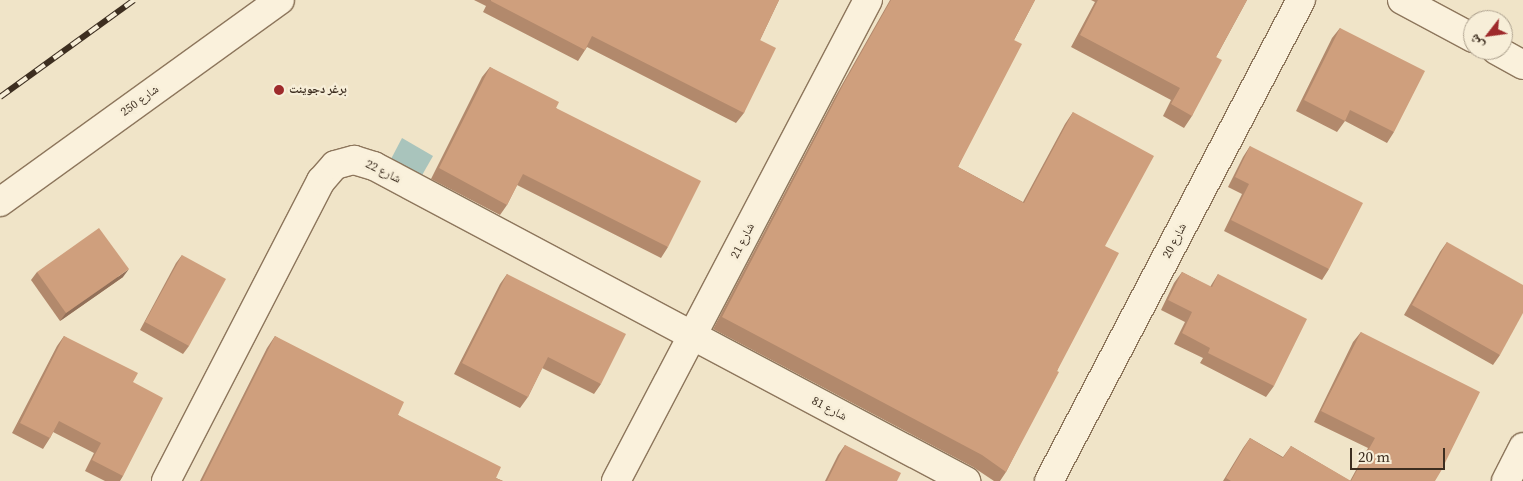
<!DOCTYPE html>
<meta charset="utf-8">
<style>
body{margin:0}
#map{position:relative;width:1523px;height:481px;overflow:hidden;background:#f0e4c8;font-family:"Source Serif 4","Noto Naskh Arabic",serif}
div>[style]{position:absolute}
.water>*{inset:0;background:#a9c4bc}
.roads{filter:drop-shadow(1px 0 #8d765c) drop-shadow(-1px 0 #8d765c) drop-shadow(0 1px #8d765c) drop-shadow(0 -1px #8d765c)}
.minor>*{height:28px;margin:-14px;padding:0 14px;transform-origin:14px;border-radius:14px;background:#faf1dc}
.rail>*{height:5.5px;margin-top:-2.75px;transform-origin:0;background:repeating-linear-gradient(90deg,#f7eed8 0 11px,#3d2e20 0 22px);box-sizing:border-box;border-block:1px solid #3d2e20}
.wall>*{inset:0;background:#b2896c}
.shaded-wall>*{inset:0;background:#916f58}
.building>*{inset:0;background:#cf9f7d}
.dots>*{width:14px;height:14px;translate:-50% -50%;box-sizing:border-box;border:2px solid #f7eed8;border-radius:50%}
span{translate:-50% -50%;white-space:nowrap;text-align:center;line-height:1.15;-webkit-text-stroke:4.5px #f7eed8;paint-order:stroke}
.poi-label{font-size:12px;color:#3d2e20;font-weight:700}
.left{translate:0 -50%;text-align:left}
.street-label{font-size:12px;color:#3d2e20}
.north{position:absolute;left:1463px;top:10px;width:50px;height:50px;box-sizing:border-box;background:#f7eed8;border:1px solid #ada18e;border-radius:50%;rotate:240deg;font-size:14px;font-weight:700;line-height:20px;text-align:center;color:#3d2e20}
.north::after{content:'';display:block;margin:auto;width:18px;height:22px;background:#9e2a2b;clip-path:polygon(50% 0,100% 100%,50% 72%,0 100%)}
.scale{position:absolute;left:1350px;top:448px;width:95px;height:22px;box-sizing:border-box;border:2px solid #3d2e20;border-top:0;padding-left:6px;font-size:15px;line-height:18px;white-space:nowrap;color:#3d2e20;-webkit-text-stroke:4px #f7eed8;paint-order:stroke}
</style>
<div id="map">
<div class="water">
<i style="clip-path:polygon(402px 138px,433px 156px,421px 177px,391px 159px)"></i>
</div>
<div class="roads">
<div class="minor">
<i style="left:1402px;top:0;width:81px;rotate:28.2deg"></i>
<i style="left:1496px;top:50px;width:31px;rotate:29deg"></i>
<i style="left:0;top:202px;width:345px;rotate:-35.8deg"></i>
<i style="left:166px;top:481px;width:338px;rotate:-62.7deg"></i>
<i style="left:321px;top:181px;width:21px;rotate:-49deg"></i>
<i style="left:335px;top:165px;width:20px;rotate:-15deg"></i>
<i style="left:354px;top:160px;width:21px;rotate:17deg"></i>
<i style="left:374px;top:166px;width:671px;rotate:28.02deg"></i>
<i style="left:616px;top:481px;width:543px;rotate:-62.35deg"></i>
<i style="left:1049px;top:481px;width:543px;rotate:-62.35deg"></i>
<i style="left:1506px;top:481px;width:38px;rotate:-63deg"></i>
</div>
</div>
<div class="rail">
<i style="left:0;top:97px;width:165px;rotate:-35.9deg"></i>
</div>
<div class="wall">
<i style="clip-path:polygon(474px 0,779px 0,760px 40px,744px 113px,736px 123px,587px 47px,578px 61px,483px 12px,486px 6px)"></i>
<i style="clip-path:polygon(890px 0,1035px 0,1014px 40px,958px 167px,1023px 202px,1065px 124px,1073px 112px,1105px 246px,1057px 371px,1006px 472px,1000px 481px,994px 481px,973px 467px,713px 329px,835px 97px)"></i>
<i style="clip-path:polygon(1091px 0,1247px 0,1216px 57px,1192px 116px,1184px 128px,1163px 116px,1171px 100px,1071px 47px,1095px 2px)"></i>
<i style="clip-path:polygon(1340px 28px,1394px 132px,1387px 143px,1345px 121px,1337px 132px,1296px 111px,1332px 38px)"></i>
<i style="clip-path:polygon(490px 67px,556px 108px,668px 247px,661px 258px,517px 185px,507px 205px,500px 215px,431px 179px,482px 77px)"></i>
<i style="clip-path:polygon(1250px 146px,1329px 269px,1322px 280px,1224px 231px,1242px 194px,1228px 187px,1243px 157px)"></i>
<i style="clip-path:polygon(1447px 242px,1500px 355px,1493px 365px,1404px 315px,1440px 252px)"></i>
<i style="clip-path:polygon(182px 255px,189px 346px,183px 354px,140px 330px,176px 263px)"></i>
<i style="clip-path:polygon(37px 272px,123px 277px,60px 321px,31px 280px)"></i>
<i style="clip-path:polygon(1182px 272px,1210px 287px,1218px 274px,1274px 386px,1266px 397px,1200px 363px,1203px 358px,1174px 344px,1185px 322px,1161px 310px,1174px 283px)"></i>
<i style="clip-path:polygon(507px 274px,601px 384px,594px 394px,542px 368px,528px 397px,520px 408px,454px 374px,500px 284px)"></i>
<i style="clip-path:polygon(1361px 332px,1435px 481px,1223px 481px,1243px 448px,1250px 438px,1283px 457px,1291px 446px,1350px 481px,1368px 448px,1314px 422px,1353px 342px)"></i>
<i style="clip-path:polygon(64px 336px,133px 382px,123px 476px,120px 481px,105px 481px,85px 471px,94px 453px,53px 432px,50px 438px,43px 449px,12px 433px,57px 346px)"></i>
<i style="clip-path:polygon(275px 336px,496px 478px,503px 481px,200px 481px,267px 348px)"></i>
<i style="clip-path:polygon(845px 445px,897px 481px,825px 481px,838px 455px)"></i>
</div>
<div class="shaded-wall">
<i style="clip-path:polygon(129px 269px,123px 277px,60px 321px,66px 313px)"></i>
</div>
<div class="building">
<i style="clip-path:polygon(491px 0,779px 0,760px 40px,776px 48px,744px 113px,592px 36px,585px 50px,491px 1px)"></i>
<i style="clip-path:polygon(891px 0,1035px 0,1014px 40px,1022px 44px,958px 167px,1024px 203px,1073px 112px,1154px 156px,1105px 246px,1119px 253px,1057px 371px,1059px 372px,1006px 472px,982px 455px,722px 317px,843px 85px)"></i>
<i style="clip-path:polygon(1098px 0,1247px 0,1216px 57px,1222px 60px,1192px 116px,1171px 104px,1180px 88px,1080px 35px)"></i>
<i style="clip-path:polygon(1340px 28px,1425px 71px,1394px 132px,1350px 110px,1345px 121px,1304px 100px)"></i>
<i style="clip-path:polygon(490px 67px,559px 102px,556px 108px,701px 181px,668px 247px,523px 174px,507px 205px,439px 168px)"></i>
<i style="clip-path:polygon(1250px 146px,1363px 203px,1329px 269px,1231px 220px,1249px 184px,1235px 177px)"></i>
<i style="clip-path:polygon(99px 228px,129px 269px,66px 313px,37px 272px)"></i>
<i style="clip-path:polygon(1447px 242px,1523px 285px,1523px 313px,1500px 355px,1412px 305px)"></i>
<i style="clip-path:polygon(182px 255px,226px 279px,189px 346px,145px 322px)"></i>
<i style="clip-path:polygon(1182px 272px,1212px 287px,1218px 274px,1307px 319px,1274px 386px,1208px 353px,1210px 348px,1182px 333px,1192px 312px,1168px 300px)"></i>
<i style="clip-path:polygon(507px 274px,626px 334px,601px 384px,548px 357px,528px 397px,462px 363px)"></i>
<i style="clip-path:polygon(1361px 332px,1480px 392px,1441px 471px,1435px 481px,1351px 481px,1375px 438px,1321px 411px)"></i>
<i style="clip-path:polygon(64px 336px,138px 373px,133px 382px,163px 398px,123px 476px,92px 460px,101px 443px,59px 421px,50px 438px,20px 423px)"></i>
<i style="clip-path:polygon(275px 336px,404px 402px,398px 415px,501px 467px,496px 478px,503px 481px,202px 481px)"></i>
<i style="clip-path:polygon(1250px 438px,1283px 458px,1291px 446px,1351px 481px,1231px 481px,1226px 478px)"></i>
<i style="clip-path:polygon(845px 445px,901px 473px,897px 481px,827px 481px)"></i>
</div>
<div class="dots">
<i style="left:279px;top:90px;background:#9e2a2b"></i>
</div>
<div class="poi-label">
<span class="left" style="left:289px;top:90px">برغر دجوينت</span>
</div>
<div class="street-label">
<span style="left:140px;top:101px;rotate:-36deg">شارع 250</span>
<span style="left:383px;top:172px;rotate:26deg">شارع 22</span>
<span style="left:743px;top:241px;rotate:-63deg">شارع 21</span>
<span style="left:1175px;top:241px;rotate:-62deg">شارع 20</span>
<span style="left:829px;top:409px;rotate:28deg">شارع 81</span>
</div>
<div class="north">ش</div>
<div class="scale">20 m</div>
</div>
